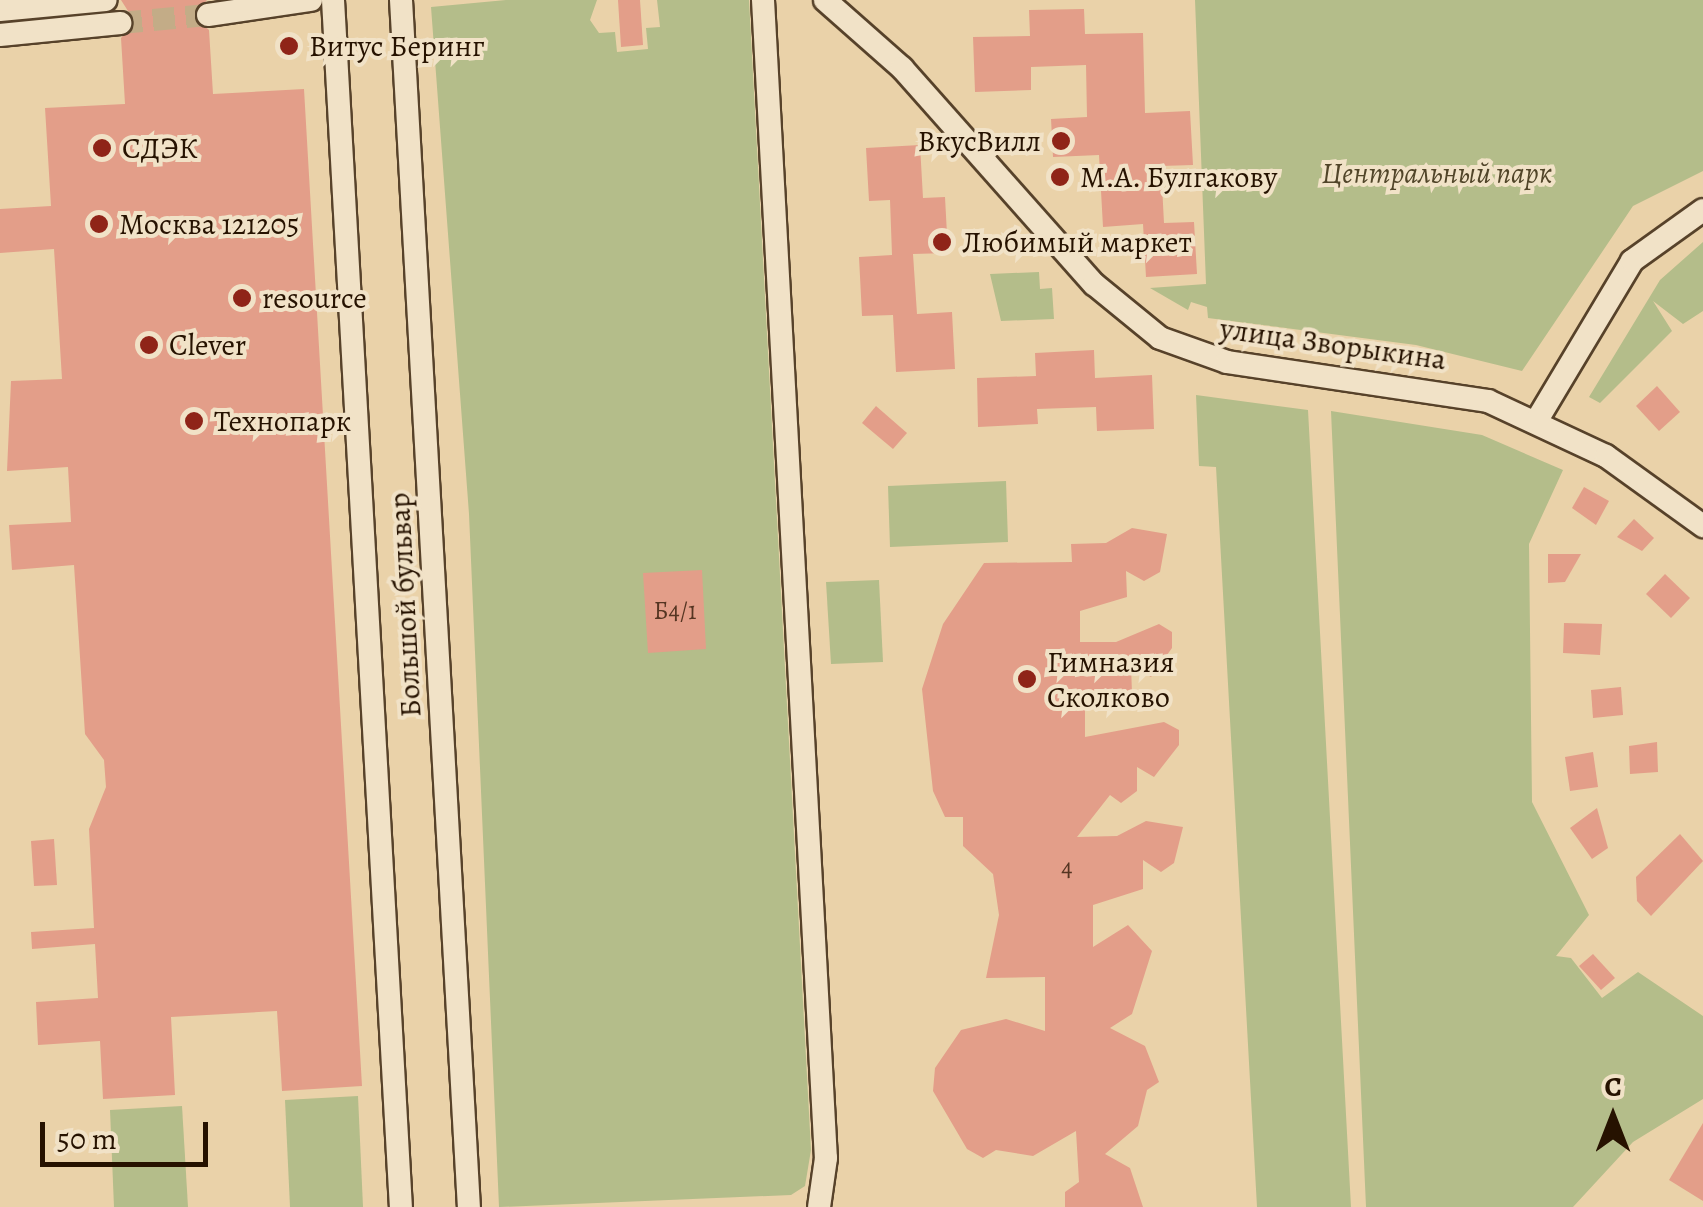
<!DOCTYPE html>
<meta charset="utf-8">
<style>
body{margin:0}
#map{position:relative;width:1703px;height:1207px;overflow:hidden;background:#ead2a9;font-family:Alegreya,serif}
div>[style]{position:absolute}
.green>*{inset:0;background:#b4bd8a}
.building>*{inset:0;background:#e39e89}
.street-tunnel>*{height:22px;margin-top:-11px;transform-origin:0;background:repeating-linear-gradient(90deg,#c3ac87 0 22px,transparent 0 33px)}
.roads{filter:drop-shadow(2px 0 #57422a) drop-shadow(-2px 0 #57422a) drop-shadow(0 2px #57422a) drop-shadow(0 -2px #57422a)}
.street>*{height:22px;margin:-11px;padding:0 11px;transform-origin:11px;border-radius:11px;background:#f1e2c7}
.dots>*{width:28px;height:28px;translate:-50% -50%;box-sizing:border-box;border:5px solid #f1e2c7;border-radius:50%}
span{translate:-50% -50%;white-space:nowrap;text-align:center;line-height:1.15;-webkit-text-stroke:8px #f1e2c7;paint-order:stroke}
.number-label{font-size:25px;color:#553522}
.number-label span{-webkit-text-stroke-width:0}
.poi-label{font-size:30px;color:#261200}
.left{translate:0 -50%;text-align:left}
.right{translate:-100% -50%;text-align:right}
.park-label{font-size:30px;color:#514529;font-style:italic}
.street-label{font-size:30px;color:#261200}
.north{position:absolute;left:1563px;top:1067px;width:100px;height:100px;-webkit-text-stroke:8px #f1e2c7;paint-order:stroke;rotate:0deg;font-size:28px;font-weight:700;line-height:40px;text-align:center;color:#261200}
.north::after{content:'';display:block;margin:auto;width:35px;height:45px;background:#261200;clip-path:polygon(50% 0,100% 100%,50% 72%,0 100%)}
.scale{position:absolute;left:40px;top:1122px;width:168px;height:45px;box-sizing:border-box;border:5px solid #261200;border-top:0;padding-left:12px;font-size:30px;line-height:35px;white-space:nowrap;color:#261200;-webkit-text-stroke:8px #f1e2c7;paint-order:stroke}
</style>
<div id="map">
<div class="green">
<i style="clip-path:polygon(506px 0,597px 0,590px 20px,599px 33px,615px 32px,617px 52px,648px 49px,646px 28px,660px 27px,657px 0,749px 0,811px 1150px,805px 1186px,791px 1195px,499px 1207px,469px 514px,431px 7px)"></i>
<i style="clip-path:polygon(1195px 0,1703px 0,1703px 171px,1633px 206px,1522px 371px,1416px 345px,1208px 318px,1207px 307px,1191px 302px,1188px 310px,1150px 288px,1206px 284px)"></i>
<i style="clip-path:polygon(1703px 242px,1703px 311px,1683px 324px,1653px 301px,1672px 331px,1600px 403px,1589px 397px,1660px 280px)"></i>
<i style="clip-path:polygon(1039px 272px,1040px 289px,1052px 288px,1054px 319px,1001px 321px,990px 274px)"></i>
<i style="clip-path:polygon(1196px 395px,1308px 410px,1351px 1207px,1257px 1207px,1216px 467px,1199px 466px)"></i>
<i style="clip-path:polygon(1331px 411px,1482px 435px,1563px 470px,1529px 544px,1532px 802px,1589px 915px,1556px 956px,1571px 958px,1602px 998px,1638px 972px,1703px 1016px,1703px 1099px,1633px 1142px,1573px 1207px,1366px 1207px)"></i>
<i style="clip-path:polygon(1006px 481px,1008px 542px,890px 547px,888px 486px)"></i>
<i style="clip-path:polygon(879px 580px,883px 662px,831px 664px,826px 582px)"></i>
<i style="clip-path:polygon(358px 1096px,363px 1207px,290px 1207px,285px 1100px)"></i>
<i style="clip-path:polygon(182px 1106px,188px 1207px,114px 1207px,110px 1110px)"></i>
</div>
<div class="building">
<i style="clip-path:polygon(121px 0,207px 0,193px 16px,209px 30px,213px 94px,304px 89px,362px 1086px,282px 1091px,277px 1011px,171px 1017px,175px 1095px,103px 1099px,100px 1041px,38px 1045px,36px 1002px,98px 998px,95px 944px,32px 949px,31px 932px,94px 928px,89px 829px,106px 787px,104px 760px,85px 734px,74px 565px,12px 570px,9px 525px,71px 522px,68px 467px,7px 471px,11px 381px,62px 379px,54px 249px,0 253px,0 209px,51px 206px,45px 108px,125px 104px,121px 38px,135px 22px)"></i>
<i style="clip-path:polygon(618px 0,640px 0,643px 45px,621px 47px)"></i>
<i style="clip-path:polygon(1084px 9px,1085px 34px,1143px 33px,1145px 113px,1190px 111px,1193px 165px,1161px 166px,1164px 223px,1194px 222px,1197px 274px,1146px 277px,1143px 224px,1103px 227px,1099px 155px,1053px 157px,1051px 119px,1087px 117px,1086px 65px,1031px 67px,1031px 90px,975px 92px,973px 37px,1030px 36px,1029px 10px)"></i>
<i style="clip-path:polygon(920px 145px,923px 198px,945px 197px,948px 253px,913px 254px,917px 314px,952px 312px,955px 369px,896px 372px,893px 315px,862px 316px,859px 257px,892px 255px,890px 200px,869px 201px,866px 148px)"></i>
<i style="clip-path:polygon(1094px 350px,1095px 378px,1152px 375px,1154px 429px,1097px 431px,1096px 407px,1037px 409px,1038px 424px,978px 427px,977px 378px,1036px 376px,1035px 353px)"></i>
<i style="clip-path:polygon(1657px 386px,1680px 412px,1659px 431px,1636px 406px)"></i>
<i style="clip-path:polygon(876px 406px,907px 433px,893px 449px,862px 423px)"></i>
<i style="clip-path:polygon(1584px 487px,1609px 501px,1596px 525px,1572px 508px)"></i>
<i style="clip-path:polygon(1634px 519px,1654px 538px,1642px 551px,1617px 537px)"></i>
<i style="clip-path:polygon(1132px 528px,1167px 534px,1160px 572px,1144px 581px,1126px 571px,1127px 597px,1080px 611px,1080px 642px,1116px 642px,1159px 624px,1172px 632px,1172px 648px,1151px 677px,1131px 666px,1132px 693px,1085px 706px,1085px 737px,1164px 722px,1179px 730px,1179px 745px,1154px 777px,1137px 767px,1137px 791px,1121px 803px,1110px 795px,1077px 837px,1117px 836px,1146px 821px,1183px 827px,1174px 863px,1161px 872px,1143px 860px,1143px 889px,1093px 905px,1093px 947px,1128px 925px,1152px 951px,1132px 1014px,1110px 1028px,1145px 1046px,1159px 1082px,1147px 1090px,1138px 1126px,1105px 1154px,1130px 1168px,1143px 1207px,1065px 1207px,1065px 1192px,1079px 1182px,1076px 1131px,1033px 1156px,996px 1150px,983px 1158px,967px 1149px,933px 1091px,935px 1068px,961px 1030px,1006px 1019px,1045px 1031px,1045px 977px,986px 978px,999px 915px,993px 874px,963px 846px,963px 817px,945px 817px,933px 791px,922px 689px,943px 624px,984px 563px,1072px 562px,1071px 544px,1106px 543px)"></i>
<i style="clip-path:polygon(1548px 554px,1581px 554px,1565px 582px,1548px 583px)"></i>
<i style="clip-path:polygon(702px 570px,706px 649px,648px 653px,643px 573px)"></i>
<i style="clip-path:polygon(1665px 574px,1690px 598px,1671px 618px,1646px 594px)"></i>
<i style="clip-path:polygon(1564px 623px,1602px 624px,1600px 655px,1563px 653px)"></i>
<i style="clip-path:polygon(1621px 687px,1623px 715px,1593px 718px,1591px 690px)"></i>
<i style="clip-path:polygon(1657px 742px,1658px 772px,1630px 774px,1629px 746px)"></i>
<i style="clip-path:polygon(1593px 752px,1598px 787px,1570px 791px,1565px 757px)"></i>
<i style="clip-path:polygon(1597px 808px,1608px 848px,1592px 859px,1570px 828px)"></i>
<i style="clip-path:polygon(1680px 834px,1703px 861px,1651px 916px,1637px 901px,1636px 877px)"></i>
<i style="clip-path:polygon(54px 839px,57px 885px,34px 886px,31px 841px)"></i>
<i style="clip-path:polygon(1593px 954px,1615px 978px,1601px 990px,1579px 966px)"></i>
<i style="clip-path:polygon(1703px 1123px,1703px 1201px,1669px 1180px)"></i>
</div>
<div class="street-tunnel">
<i style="left:120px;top:23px;width:88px;rotate:-5.2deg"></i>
</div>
<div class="roads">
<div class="street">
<i style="left:333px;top:0;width:1209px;rotate:86.78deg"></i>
<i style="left:401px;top:0;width:1209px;rotate:86.78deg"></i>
<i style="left:763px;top:0;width:1160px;rotate:86.89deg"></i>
<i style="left:826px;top:1158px;width:49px;rotate:98.1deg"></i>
<i style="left:825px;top:0;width:103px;rotate:41.4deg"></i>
<i style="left:902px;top:68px;width:289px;rotate:48.4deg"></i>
<i style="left:1094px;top:284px;width:85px;rotate:39.3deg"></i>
<i style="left:1160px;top:338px;width:71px;rotate:19.7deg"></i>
<i style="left:1227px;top:362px;width:264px;rotate:8.5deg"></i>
<i style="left:1488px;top:401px;width:130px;rotate:25deg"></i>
<i style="left:1606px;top:456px;width:120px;rotate:35.8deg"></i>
<i style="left:0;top:10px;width:106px;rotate:-5.4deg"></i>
<i style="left:208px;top:15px;width:104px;rotate:-8.3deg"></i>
<i style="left:0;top:35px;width:121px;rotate:-5.7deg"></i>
<i style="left:1537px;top:420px;width:185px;rotate:-59.1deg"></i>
<i style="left:1632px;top:261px;width:87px;rotate:-35.7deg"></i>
</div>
</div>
<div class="dots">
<i style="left:289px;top:46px;background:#8f2418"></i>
<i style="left:1061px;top:141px;background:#8f2418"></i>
<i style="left:102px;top:148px;background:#8f2418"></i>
<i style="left:1060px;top:177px;background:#8f2418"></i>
<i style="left:99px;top:224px;background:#8f2418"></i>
<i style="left:942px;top:242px;background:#8f2418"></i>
<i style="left:242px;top:298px;background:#8f2418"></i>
<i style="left:149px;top:345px;background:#8f2418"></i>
<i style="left:194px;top:421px;background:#8f2418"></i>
<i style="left:1027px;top:679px;background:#8f2418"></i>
</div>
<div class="number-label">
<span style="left:675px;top:611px">Б4/1</span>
<span style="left:1067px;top:868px">4</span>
</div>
<div class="poi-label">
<span class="left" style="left:309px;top:46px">Витус Беринг</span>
<span class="right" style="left:1041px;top:141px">ВкусВилл</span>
<span class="left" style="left:122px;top:148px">СДЭК</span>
<span class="left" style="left:1080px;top:177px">М.А. Булгакову</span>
<span class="left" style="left:119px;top:224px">Москва 121205</span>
<span class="left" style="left:962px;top:242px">Любимый маркет</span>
<span class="left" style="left:262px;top:298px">resource</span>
<span class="left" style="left:169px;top:345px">Clever</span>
<span class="left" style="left:214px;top:421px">Технопарк</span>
<span class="left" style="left:1047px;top:679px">Гимназия<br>Сколково</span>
</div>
<div class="park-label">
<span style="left:1437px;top:173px">Центральный парк</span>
</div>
<div class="street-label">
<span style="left:1333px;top:344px;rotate:8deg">улица Зворыкина</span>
<span style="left:405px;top:605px;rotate:-93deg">Большой бульвар</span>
</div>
<div class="north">С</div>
<div class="scale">50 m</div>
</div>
